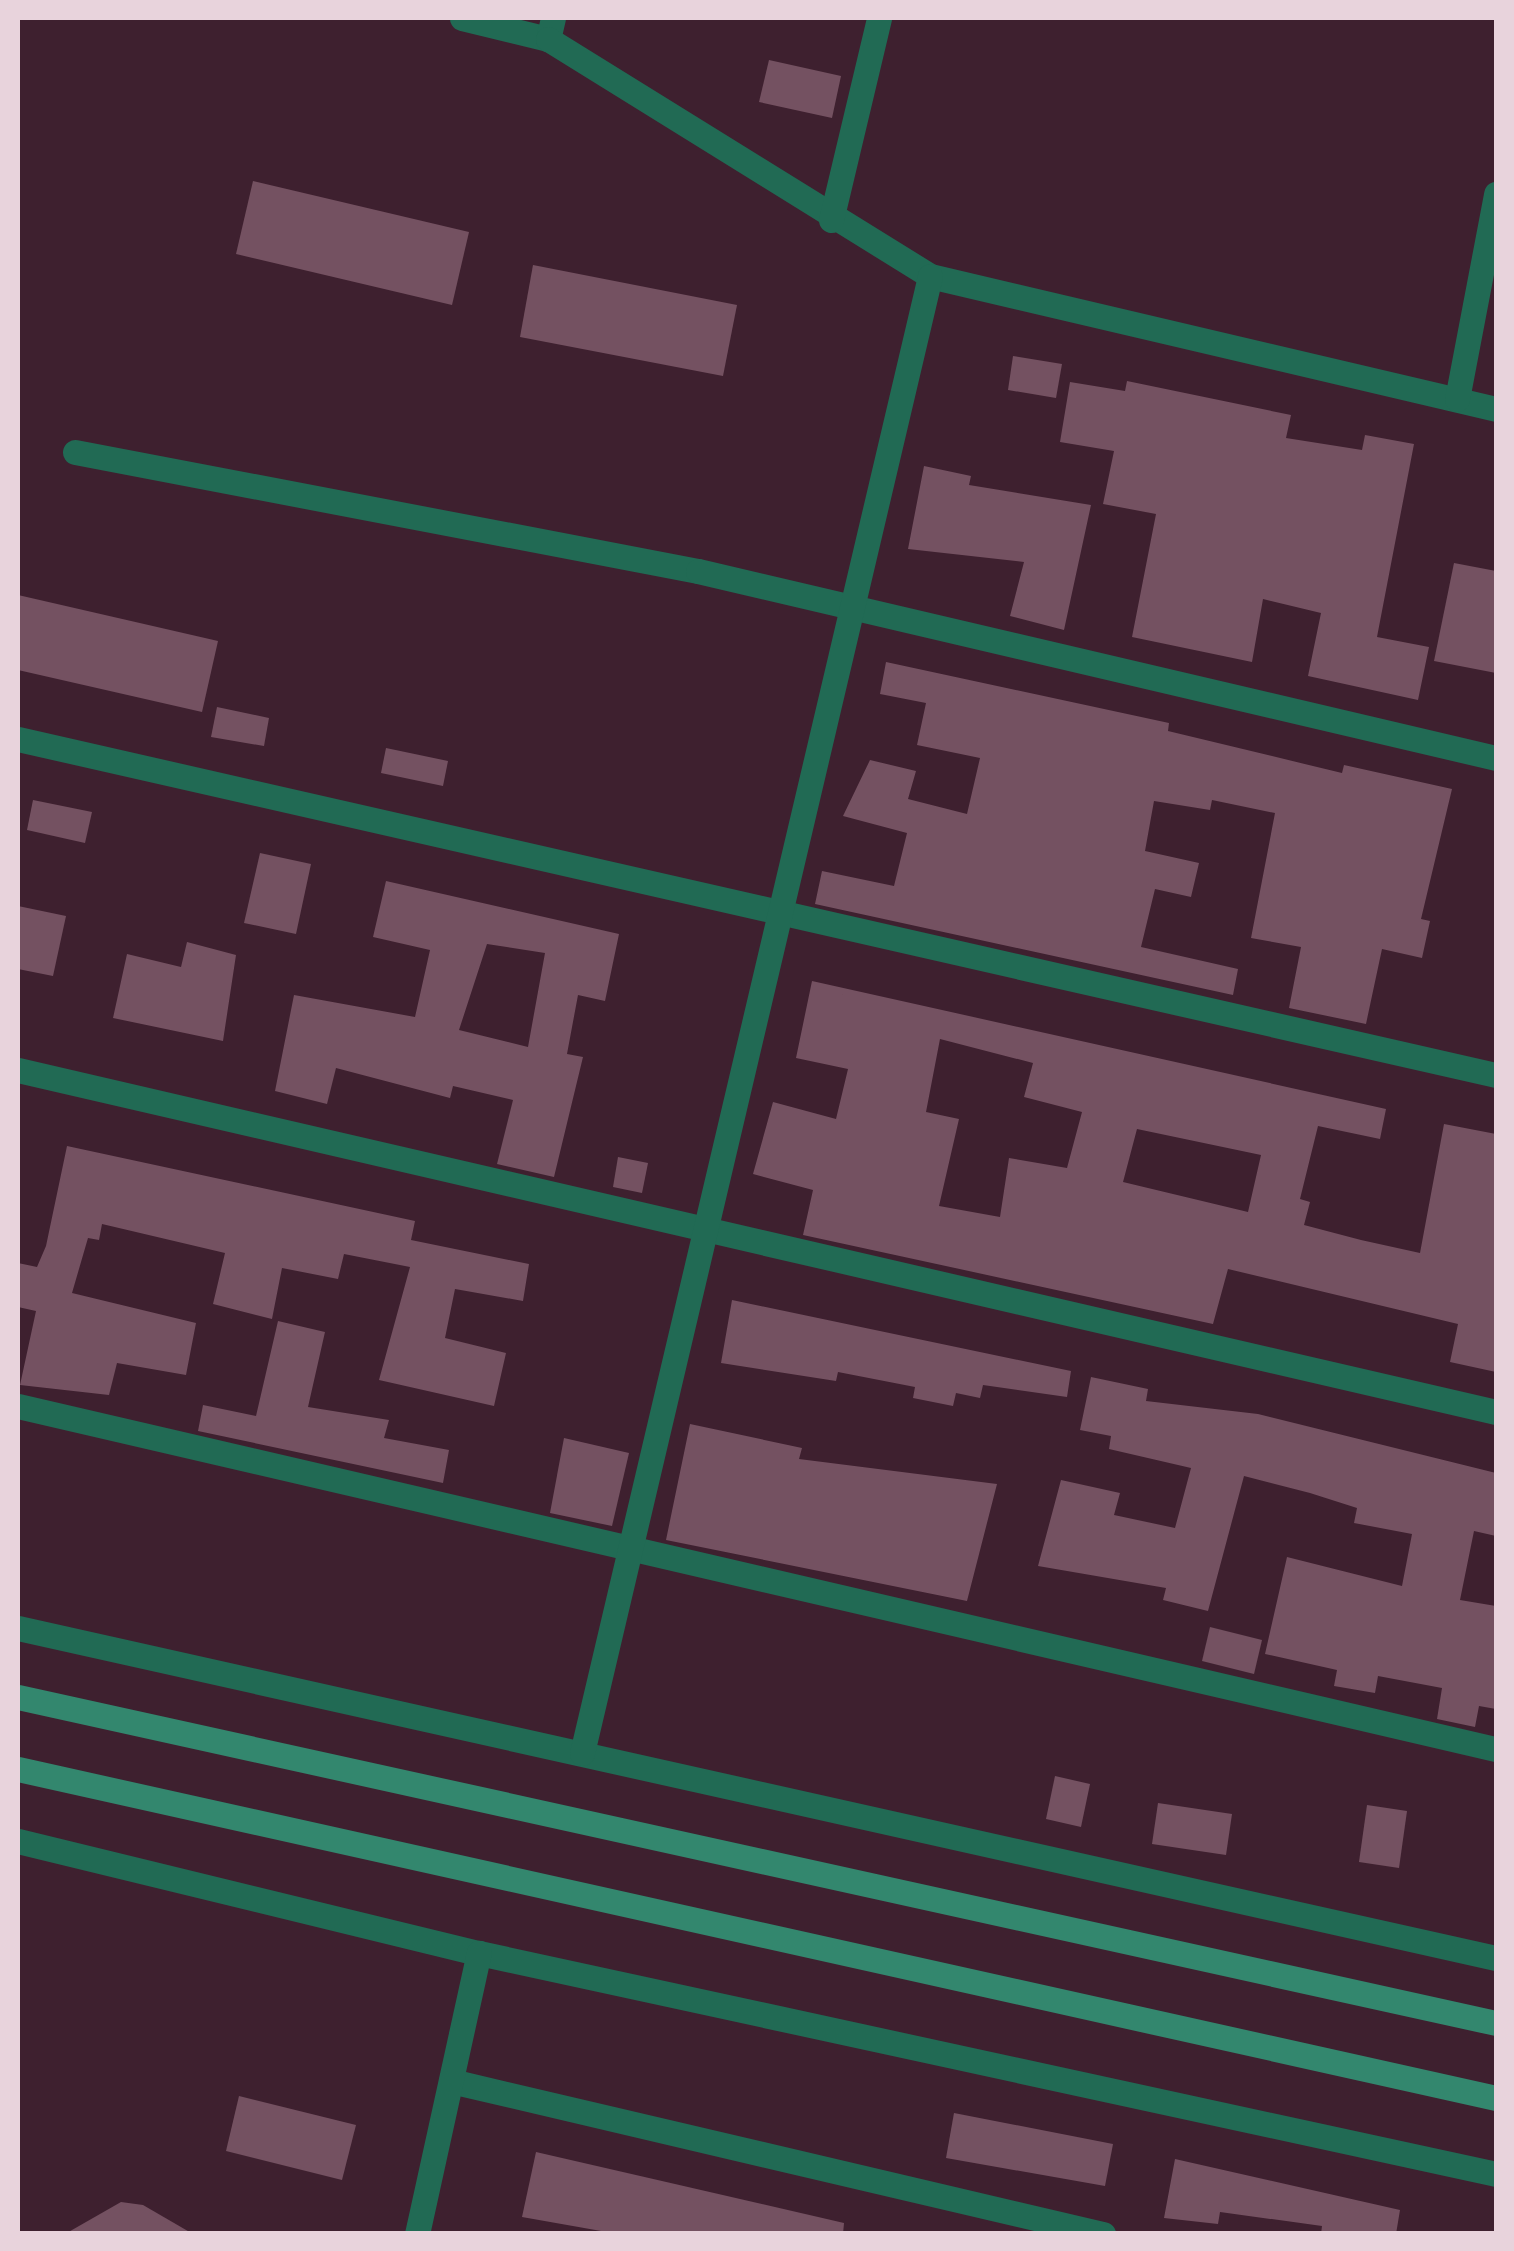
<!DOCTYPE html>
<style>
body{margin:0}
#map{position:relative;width:1514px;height:2251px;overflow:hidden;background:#3e202f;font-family:"Work Sans",sans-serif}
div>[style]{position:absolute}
.building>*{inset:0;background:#745161}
.street>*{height:25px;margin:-12.5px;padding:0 12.5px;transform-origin:12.5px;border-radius:12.5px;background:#216a54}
.secondary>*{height:25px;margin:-12.5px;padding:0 12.5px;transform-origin:12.5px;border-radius:12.5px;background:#33876e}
span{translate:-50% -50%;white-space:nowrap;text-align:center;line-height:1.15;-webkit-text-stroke:8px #1c0f15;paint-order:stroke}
.frame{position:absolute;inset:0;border:20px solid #e8d3dc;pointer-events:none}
</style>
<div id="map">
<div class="building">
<i style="clip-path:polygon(769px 60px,841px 76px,832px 118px,759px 102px)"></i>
<i style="clip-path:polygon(253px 181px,469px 232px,452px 305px,236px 254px)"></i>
<i style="clip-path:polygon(533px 265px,737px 305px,723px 376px,520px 337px)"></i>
<i style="clip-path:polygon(1013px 356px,1062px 364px,1056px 398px,1008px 390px)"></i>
<i style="clip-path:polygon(1127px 381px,1291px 415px,1286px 438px,1362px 450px,1365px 435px,1414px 444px,1377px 637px,1429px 647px,1418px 700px,1308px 676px,1321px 613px,1263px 599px,1252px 662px,1132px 637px,1156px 514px,1103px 504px,1114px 451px,1060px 442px,1070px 382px,1125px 391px)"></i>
<i style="clip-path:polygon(924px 466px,971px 476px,969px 485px,1091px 505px,1064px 630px,1010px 616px,1024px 562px,908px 549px)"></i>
<i style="clip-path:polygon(1454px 563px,1496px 571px,1496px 673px,1434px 661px)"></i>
<i style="clip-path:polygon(18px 595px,218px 641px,202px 712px,18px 670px)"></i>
<i style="clip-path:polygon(886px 662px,1169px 723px,1168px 731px,1342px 773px,1344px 765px,1452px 789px,1421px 919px,1430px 921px,1422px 958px,1382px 949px,1366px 1024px,1289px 1008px,1301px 947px,1251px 938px,1275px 813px,1212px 800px,1210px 810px,1154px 801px,1145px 851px,1199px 863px,1191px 897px,1155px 889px,1141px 947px,1238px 969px,1233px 995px,815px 904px,822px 871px,894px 886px,907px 833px,843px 816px,870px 760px,916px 771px,908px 799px,967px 814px,980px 758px,917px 745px,926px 703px,880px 694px)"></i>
<i style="clip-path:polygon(217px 707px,269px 718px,264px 746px,211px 737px)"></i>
<i style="clip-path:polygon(386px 748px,448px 761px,443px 786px,381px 773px)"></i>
<i style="clip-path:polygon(33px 800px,92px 812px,85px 843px,27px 830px)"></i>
<i style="clip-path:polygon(260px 853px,311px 864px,296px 934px,244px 923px)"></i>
<i style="clip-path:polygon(evenodd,386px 881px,619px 934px,605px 1001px,578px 995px,567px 1054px,583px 1057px,554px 1177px,497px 1164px,513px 1100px,453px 1086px,450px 1098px,336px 1068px,327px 1104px,275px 1091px,294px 995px,415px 1017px,430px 950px,373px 937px,386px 881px,487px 944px,545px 953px,528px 1047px,459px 1030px,487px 944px)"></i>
<i style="clip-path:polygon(18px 906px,66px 916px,53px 976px,18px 969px)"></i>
<i style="clip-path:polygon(187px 942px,236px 955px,223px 1041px,113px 1018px,127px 954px,181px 967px)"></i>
<i style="clip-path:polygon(evenodd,812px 981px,1386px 1109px,1380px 1139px,1318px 1126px,1300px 1199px,1310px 1202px,1304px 1225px,1361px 1240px,1420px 1253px,1444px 1124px,1496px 1134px,1496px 1372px,1450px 1362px,1458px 1324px,1228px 1269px,1213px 1324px,803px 1235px,813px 1190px,753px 1174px,773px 1102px,836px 1119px,848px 1069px,796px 1058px,812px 981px,940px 1039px,1033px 1063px,1024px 1097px,1082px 1112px,1067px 1168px,1009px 1158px,1000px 1217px,939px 1206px,959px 1119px,926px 1112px,940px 1039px,812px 981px,1137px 1129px,1261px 1155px,1248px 1212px,1123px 1182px,1137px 1129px)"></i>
<i style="clip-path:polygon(67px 1146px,415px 1221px,411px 1240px,529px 1264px,523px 1301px,455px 1289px,445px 1338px,506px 1353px,494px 1406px,379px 1380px,410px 1267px,344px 1254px,338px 1279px,282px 1268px,272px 1319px,213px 1304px,225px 1253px,102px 1224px,99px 1240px,88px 1238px,72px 1293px,196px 1323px,186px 1375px,117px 1363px,109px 1395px,20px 1385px,36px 1311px,18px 1307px,18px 1263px,37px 1267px,46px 1246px)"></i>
<i style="clip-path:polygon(618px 1157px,648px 1163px,642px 1193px,613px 1187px)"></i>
<i style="clip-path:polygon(732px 1300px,1071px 1371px,1067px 1397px,983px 1385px,980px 1398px,956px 1393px,953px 1406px,913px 1398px,915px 1387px,838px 1372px,836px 1381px,721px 1363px)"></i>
<i style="clip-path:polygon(278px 1321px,325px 1332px,308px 1407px,389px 1420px,384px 1438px,449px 1450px,443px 1483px,198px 1431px,203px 1405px,256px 1416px)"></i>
<i style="clip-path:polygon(1091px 1377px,1148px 1389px,1146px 1401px,1258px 1414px,1496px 1473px,1496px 1536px,1474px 1531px,1460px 1600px,1496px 1606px,1496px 1709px,1479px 1706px,1475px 1727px,1437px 1719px,1442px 1688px,1378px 1676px,1375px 1693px,1334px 1686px,1337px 1670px,1265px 1654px,1287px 1557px,1402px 1586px,1412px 1534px,1354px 1523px,1357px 1508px,1310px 1493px,1244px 1476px,1208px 1611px,1163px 1600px,1166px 1588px,1038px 1566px,1061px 1480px,1120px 1493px,1114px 1515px,1175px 1528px,1191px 1468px,1109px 1449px,1111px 1436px,1080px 1430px)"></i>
<i style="clip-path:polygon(690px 1424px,802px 1448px,799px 1459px,997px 1484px,967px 1601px,666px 1540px)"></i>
<i style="clip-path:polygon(564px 1438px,629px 1453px,612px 1526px,550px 1513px)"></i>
<i style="clip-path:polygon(1210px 1627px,1262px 1640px,1254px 1674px,1202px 1661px)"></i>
<i style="clip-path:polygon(1055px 1776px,1090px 1784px,1081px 1827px,1046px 1819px)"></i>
<i style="clip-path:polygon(1158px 1803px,1232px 1814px,1226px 1855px,1152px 1844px)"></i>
<i style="clip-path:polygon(1367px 1805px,1407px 1811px,1399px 1868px,1359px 1862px)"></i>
<i style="clip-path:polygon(239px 2096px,356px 2125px,342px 2180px,226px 2151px)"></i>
<i style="clip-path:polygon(954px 2113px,1113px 2144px,1105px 2186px,946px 2158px)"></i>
<i style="clip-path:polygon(536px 2152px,844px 2223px,843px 2234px,618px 2234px,522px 2217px)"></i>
<i style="clip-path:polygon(1175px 2159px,1400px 2210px,1396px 2234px,1321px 2234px,1322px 2226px,1220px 2212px,1218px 2224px,1164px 2218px)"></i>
<i style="clip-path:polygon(121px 2202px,143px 2205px,193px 2234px,65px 2234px)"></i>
</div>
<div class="street">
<i style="left:462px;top:18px;width:89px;rotate:13.7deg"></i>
<i style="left:553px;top:18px;width:22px;rotate:103deg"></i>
<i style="left:548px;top:39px;width:450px;rotate:31.8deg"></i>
<i style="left:930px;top:276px;width:581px;rotate:13.22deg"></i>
<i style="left:831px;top:220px;width:208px;rotate:-76.6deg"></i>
<i style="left:1457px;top:399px;width:209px;rotate:-79.2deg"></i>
<i style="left:75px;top:452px;width:634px;rotate:10.81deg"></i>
<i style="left:698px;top:571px;width:820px;rotate:13.19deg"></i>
<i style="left:18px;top:739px;width:1516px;rotate:12.81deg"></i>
<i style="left:18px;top:1070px;width:1517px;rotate:13.03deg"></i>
<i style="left:18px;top:1406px;width:1517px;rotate:13.07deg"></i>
<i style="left:18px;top:1628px;width:1514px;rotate:12.59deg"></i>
<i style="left:582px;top:1753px;width:1517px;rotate:-76.74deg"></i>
<i style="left:18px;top:1841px;width:474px;rotate:13.7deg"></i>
<i style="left:479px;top:1953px;width:1041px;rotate:12.26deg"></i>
<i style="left:451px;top:2081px;width:670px;rotate:13.21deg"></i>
<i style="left:417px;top:2234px;width:288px;rotate:-77.6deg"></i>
</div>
<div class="secondary">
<i style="left:18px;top:1697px;width:1514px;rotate:12.44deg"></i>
<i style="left:18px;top:1769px;width:1514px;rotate:12.55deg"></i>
</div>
<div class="frame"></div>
</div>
